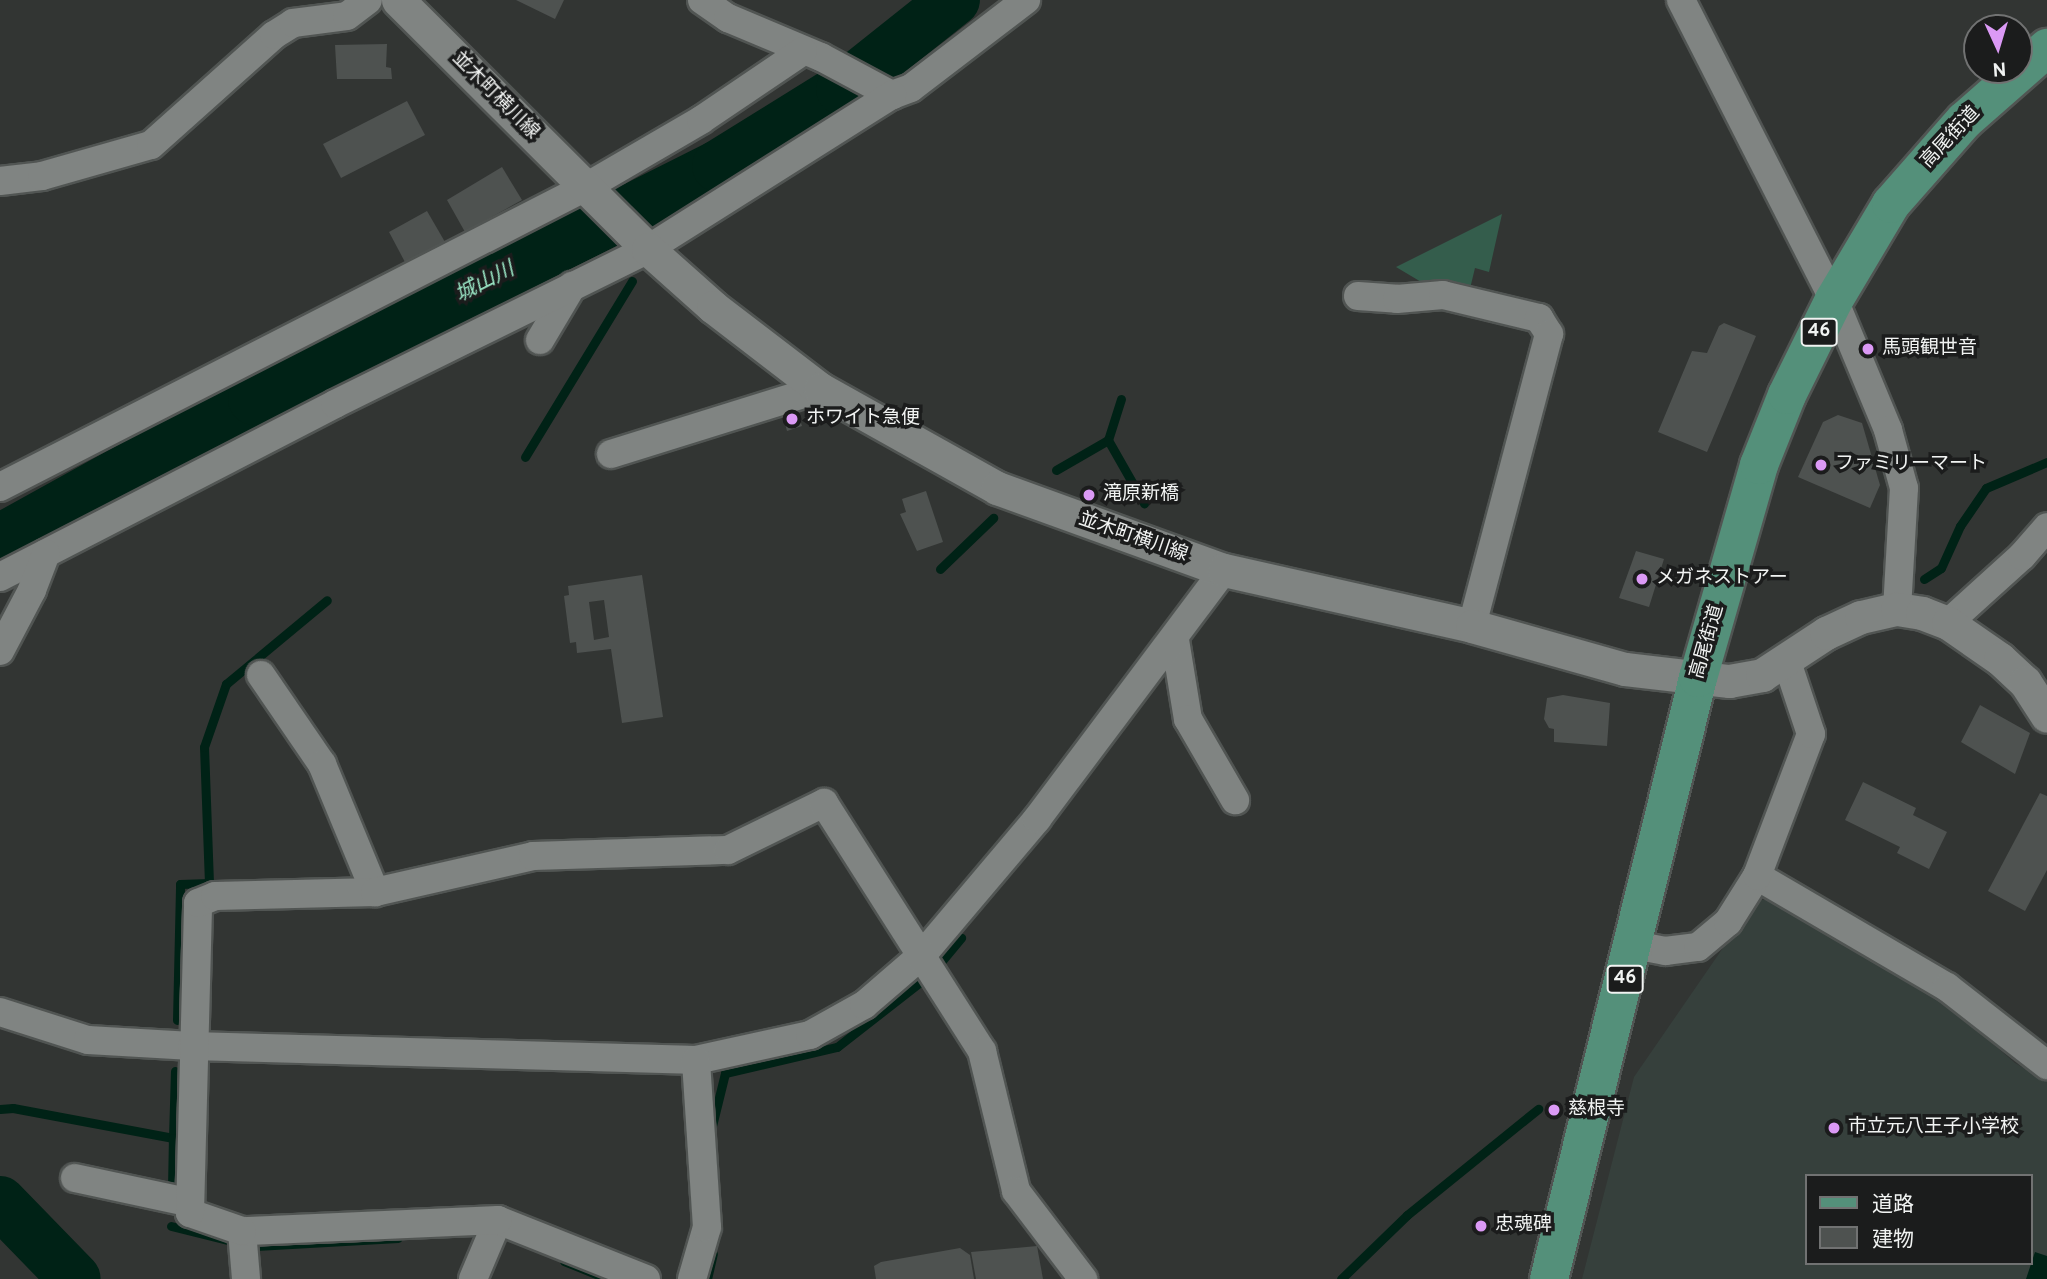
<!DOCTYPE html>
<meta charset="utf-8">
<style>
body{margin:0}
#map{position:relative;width:2047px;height:1279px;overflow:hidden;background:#323533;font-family:Overpass,"Noto Sans JP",sans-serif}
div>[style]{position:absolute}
.built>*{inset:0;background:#36403c}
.green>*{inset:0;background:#345d4c}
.water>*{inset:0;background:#002216}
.stream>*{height:9px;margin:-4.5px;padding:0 4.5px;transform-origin:4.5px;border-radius:4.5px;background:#002216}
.river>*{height:52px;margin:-26px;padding:0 26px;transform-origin:26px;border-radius:26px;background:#002216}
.building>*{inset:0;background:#4e5250}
.roads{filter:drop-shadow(2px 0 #515553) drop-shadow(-2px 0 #515553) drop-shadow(0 2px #515553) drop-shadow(0 -2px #515553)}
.minor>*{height:28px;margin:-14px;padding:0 14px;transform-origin:14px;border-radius:14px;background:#808482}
.tertiary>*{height:33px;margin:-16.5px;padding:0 16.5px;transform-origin:16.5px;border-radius:16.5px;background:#808482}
.primary>*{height:38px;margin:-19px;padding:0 19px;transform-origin:19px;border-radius:19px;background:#54907a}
.dots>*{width:19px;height:19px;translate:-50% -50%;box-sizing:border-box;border:4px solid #1b1c1c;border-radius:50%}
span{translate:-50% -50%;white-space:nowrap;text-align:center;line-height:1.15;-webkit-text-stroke:7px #1b1c1c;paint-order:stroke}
.shield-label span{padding:2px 5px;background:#1b1c1c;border:2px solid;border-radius:5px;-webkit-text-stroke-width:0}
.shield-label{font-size:18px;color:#f1f3f2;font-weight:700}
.street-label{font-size:19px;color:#f1f3f2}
.poi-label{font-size:19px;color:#f1f3f2}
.left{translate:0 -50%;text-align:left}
.water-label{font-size:21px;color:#9be7c6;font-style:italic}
.legend{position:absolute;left:1805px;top:1174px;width:228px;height:91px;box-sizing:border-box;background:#1b1c1c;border:2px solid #717272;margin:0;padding:9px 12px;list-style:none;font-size:21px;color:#f1f3f2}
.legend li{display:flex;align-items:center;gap:14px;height:35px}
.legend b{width:35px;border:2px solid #717272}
.north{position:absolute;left:1963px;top:14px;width:70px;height:70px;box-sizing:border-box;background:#1b1c1c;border:2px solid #717272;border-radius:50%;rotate:176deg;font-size:19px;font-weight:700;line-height:28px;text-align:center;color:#f1f3f2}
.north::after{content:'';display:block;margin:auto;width:24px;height:32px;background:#db99f5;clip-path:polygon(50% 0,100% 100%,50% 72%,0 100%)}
</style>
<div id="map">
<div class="built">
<i style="clip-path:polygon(evenodd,1756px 900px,1774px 900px,1939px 997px,2015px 1063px,2047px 1081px,2047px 1279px,1582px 1279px,1634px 1077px,1756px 900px,1807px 1176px,2031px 1176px,2031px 1263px,1807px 1263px,1807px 1176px)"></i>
</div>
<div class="green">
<i style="clip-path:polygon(1502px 214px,1489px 272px,1475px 268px,1467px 301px,1443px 295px,1396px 267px)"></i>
</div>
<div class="water">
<i style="clip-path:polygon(2035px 1252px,2047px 1256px,2047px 1279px,2026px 1279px)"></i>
</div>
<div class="stream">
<i style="left:1108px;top:440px;width:43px;rotate:-72.4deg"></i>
<i style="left:525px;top:457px;width:206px;rotate:-58.7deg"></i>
<i style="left:1056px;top:470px;width:60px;rotate:-30deg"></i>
<i style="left:1108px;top:440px;width:73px;rotate:60.3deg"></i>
<i style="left:940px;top:569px;width:74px;rotate:-43.9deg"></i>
<i style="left:1924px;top:579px;width:20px;rotate:-33deg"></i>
<i style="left:1941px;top:568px;width:46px;rotate:-65.7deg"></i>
<i style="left:1960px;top:526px;width:46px;rotate:-55.6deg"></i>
<i style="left:1986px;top:488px;width:66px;rotate:-23.1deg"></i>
<i style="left:940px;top:963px;width:33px;rotate:-50deg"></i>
<i style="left:177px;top:1020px;width:136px;rotate:-88.7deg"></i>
<i style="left:180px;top:884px;width:29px;rotate:-2deg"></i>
<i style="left:209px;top:883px;width:136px;rotate:-92.1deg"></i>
<i style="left:204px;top:747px;width:67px;rotate:-70.8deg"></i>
<i style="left:226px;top:684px;width:131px;rotate:-39.7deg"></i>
<i style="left:0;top:1109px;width:13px;rotate:-4deg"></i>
<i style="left:13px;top:1108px;width:163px;rotate:10.6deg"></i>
<i style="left:173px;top:1138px;width:67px;rotate:-88.3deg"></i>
<i style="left:712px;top:1126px;width:55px;rotate:-76.2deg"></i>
<i style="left:725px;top:1073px;width:115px;rotate:-13.1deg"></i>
<i style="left:837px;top:1047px;width:115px;rotate:-38deg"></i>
<i style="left:172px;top:1188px;width:50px;rotate:-88.9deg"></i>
<i style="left:171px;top:1226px;width:59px;rotate:13.8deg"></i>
<i style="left:256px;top:1246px;width:142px;rotate:-3.2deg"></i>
<i style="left:564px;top:1261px;width:48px;rotate:22.2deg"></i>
<i style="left:707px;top:1279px;width:26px;rotate:-77deg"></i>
<i style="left:1341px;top:1279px;width:92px;rotate:-44.1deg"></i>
<i style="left:1407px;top:1215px;width:169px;rotate:-39deg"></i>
</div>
<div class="river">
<i style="left:0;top:540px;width:291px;rotate:-29deg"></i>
<i style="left:254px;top:399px;width:519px;rotate:-26.66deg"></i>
<i style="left:718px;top:166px;width:146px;rotate:-31.8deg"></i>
<i style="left:842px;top:89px;width:143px;rotate:-38.5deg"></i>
<i style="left:0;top:1202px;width:107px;rotate:45.8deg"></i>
</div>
<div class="building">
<i style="clip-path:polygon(516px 0,564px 0,555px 19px)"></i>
<i style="clip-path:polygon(387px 44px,386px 67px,391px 68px,392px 79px,337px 79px,335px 45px)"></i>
<i style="clip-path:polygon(407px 101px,425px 135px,341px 178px,323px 144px)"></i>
<i style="clip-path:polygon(502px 167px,522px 200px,465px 232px,447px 200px)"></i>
<i style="clip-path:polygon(427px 211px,445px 242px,406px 264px,389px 232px)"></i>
<i style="clip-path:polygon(1724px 323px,1756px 336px,1707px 452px,1658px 432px,1692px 351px,1707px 353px,1719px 326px)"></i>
<i style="clip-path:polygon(796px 407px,802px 426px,787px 431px,782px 412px)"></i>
<i style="clip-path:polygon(1838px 415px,1862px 423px,1880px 485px,1870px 508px,1798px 477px,1823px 422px)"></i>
<i style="clip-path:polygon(926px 491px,943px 542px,917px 551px,900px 514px,906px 512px,902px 499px)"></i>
<i style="clip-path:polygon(1636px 551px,1664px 559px,1649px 607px,1619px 598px)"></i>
<i style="clip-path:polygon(evenodd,642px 575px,663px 717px,622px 723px,611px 649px,577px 653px,576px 642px,570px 643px,564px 596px,569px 595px,568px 586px,642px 575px,604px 600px,609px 637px,594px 640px,589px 602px,604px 600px)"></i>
<i style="clip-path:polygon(1563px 695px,1610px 703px,1607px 746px,1554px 742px,1554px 729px,1549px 728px,1544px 719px,1547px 698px)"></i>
<i style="clip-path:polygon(1980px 705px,2030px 733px,2015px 774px,1961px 742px)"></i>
<i style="clip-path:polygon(1863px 782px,1916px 808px,1913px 815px,1947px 832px,1929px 869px,1897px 853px,1900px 847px,1845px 820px)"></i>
<i style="clip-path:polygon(2040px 793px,2047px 796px,2047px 870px,2025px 911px,1988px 891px)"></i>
<i style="clip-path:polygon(1037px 1246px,1043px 1279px,976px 1279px,971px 1252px)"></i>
<i style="clip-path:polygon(960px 1248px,970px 1255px,974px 1279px,876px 1279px,874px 1266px,881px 1262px)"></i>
</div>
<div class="roads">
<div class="minor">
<i style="left:702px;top:0;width:32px;rotate:35deg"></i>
<i style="left:728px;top:18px;width:101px;rotate:22.8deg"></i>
<i style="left:821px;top:57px;width:81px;rotate:28.2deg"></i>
<i style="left:892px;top:95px;width:20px;rotate:-20deg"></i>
<i style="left:911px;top:88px;width:145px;rotate:-37.4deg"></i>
<i style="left:1681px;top:0;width:337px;rotate:63deg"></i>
<i style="left:1834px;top:300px;width:141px;rotate:67.4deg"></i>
<i style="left:1888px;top:430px;width:60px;rotate:74.6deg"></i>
<i style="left:1904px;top:488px;width:121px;rotate:93.3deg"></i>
<i style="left:0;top:181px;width:42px;rotate:-6.8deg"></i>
<i style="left:42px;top:176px;width:113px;rotate:-15.9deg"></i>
<i style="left:151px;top:145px;width:165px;rotate:-41.8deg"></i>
<i style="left:274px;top:35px;width:22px;rotate:-32deg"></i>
<i style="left:293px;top:23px;width:54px;rotate:-7.4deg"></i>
<i style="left:347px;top:16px;width:26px;rotate:-37deg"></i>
<i style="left:1358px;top:296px;width:39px;rotate:4deg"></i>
<i style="left:1397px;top:299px;width:46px;rotate:-5deg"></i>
<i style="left:1443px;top:295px;width:99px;rotate:13.5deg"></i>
<i style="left:1539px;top:318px;width:19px;rotate:58deg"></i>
<i style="left:1549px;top:334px;width:302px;rotate:104.8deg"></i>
<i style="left:540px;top:340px;width:63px;rotate:-59.3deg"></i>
<i style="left:611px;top:454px;width:219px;rotate:-17.3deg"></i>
<i style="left:0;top:487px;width:658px;rotate:-27.11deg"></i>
<i style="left:586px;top:187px;width:133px;rotate:-30.2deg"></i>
<i style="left:701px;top:120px;width:123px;rotate:-34.1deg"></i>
<i style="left:0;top:577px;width:377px;rotate:-27.3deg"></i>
<i style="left:335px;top:404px;width:349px;rotate:-26.3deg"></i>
<i style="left:648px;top:249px;width:289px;rotate:-32.3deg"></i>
<i style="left:1948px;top:623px;width:100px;rotate:-42.2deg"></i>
<i style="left:2022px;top:556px;width:38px;rotate:-49deg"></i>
<i style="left:1175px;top:640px;width:80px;rotate:80.7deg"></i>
<i style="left:1188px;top:719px;width:94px;rotate:59.9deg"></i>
<i style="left:0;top:651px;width:69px;rotate:-62.3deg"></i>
<i style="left:32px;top:590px;width:39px;rotate:-69deg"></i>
<i style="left:261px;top:675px;width:108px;rotate:55.6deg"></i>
<i style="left:322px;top:764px;width:139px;rotate:67.5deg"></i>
<i style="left:1757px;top:876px;width:220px;rotate:30.3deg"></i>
<i style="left:1947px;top:987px;width:127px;rotate:38deg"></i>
<i style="left:1634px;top:945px;width:32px;rotate:11deg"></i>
<i style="left:1665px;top:951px;width:33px;rotate:-7deg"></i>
<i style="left:1698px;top:947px;width:39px;rotate:-40deg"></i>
<i style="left:1728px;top:922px;width:54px;rotate:-57.8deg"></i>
<i style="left:1757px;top:876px;width:152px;rotate:-69.2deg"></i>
<i style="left:1811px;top:734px;width:76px;rotate:-108.4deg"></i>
<i style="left:0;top:1012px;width:92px;rotate:17.7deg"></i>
<i style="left:88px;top:1040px;width:104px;rotate:3.3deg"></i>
<i style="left:192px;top:1046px;width:504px;rotate:1.59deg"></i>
<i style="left:696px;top:1060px;width:117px;rotate:-12.4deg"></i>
<i style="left:810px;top:1035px;width:62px;rotate:-29.1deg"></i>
<i style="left:864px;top:1005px;width:78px;rotate:-40.8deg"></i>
<i style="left:923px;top:954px;width:177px;rotate:-49.8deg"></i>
<i style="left:1037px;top:819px;width:311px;rotate:-53.1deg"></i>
<i style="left:75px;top:1178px;width:115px;rotate:12.1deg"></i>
<i style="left:242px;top:1231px;width:48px;rotate:85.2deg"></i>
<i style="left:473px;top:1279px;width:64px;rotate:-67deg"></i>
<i style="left:646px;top:1279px;width:159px;rotate:-158.3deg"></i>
<i style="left:498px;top:1220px;width:256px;rotate:177.5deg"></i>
<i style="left:242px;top:1231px;width:55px;rotate:-160.9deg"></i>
<i style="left:190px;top:1213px;width:310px;rotate:-88.5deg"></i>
<i style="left:198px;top:903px;width:18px;rotate:-22deg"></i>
<i style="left:215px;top:896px;width:160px;rotate:-1.4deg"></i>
<i style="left:375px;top:892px;width:162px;rotate:-12.8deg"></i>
<i style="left:533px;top:856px;width:195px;rotate:-1.8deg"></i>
<i style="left:728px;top:850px;width:107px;rotate:-26.1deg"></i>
<i style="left:824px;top:803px;width:294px;rotate:57.5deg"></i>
<i style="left:982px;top:1051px;width:144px;rotate:76.3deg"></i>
<i style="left:1016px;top:1191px;width:111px;rotate:52.7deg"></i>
<i style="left:692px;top:1279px;width:54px;rotate:-73.9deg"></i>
<i style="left:707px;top:1227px;width:167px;rotate:-93.8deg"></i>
</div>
<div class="tertiary">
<i style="left:398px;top:0;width:353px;rotate:44.9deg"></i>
<i style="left:648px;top:249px;width:87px;rotate:41.7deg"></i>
<i style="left:713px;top:307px;width:135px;rotate:37.5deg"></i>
<i style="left:820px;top:389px;width:203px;rotate:29.2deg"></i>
<i style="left:997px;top:488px;width:241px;rotate:19.9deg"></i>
<i style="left:1224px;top:570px;width:254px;rotate:12.7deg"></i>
<i style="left:1472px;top:626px;width:159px;rotate:15.7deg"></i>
<i style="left:1625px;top:669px;width:105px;rotate:6.6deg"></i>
<i style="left:1729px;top:681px;width:34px;rotate:-10deg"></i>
<i style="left:1762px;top:675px;width:77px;rotate:-33.3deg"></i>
<i style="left:1826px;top:633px;width:38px;rotate:-25deg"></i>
<i style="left:1861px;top:617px;width:37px;rotate:-13deg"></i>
<i style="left:1897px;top:609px;width:25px;rotate:9deg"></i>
<i style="left:1922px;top:613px;width:28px;rotate:21deg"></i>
<i style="left:1948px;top:623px;width:63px;rotate:34.7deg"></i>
<i style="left:2000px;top:659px;width:34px;rotate:43deg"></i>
<i style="left:2025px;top:682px;width:40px;rotate:57.1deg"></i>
</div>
<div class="primary">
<i style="left:1549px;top:1279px;width:619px;rotate:-76.08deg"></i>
<i style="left:1698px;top:678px;width:222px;rotate:-74deg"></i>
<i style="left:1759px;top:465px;width:75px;rotate:-68.2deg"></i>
<i style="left:1787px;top:395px;width:106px;rotate:-63.7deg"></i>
<i style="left:1834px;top:300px;width:112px;rotate:-59.3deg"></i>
<i style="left:1891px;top:204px;width:111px;rotate:-48.7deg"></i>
<i style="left:1964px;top:121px;width:111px;rotate:-41.3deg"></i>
</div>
</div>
<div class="dots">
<i style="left:1868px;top:349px;background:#db99f5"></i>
<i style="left:792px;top:419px;background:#db99f5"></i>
<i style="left:1821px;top:465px;background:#db99f5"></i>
<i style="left:1089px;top:495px;background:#db99f5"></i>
<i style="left:1642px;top:579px;background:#db99f5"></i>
<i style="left:1554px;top:1110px;background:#db99f5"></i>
<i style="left:1834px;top:1128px;background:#db99f5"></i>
<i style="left:1481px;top:1226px;background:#db99f5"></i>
</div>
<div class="shield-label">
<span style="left:1819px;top:332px">46</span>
<span style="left:1625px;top:979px">46</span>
</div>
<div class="street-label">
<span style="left:495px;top:96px;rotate:45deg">並木町横川線</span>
<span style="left:1951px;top:138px;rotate:-47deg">高尾街道</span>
<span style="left:1133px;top:538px;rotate:19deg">並木町横川線</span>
<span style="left:1708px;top:642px;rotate:-74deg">高尾街道</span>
</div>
<div class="poi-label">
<span class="left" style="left:1882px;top:349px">馬頭観世音</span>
<span class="left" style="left:806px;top:419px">ホワイト急便</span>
<span class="left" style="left:1835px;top:465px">ファミリーマート</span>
<span class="left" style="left:1103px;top:495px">滝原新橋</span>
<span class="left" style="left:1656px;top:579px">メガネストアー</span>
<span class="left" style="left:1568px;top:1110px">慈根寺</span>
<span class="left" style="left:1848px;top:1128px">市立元八王子小学校</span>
<span class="left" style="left:1495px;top:1226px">忠魂碑</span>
</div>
<div class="water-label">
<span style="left:485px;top:283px;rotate:-27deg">城山川</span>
</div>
<ul class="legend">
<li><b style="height:9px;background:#54907a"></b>道路</li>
<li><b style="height:19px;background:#4e5250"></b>建物</li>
</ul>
<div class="north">N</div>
</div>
